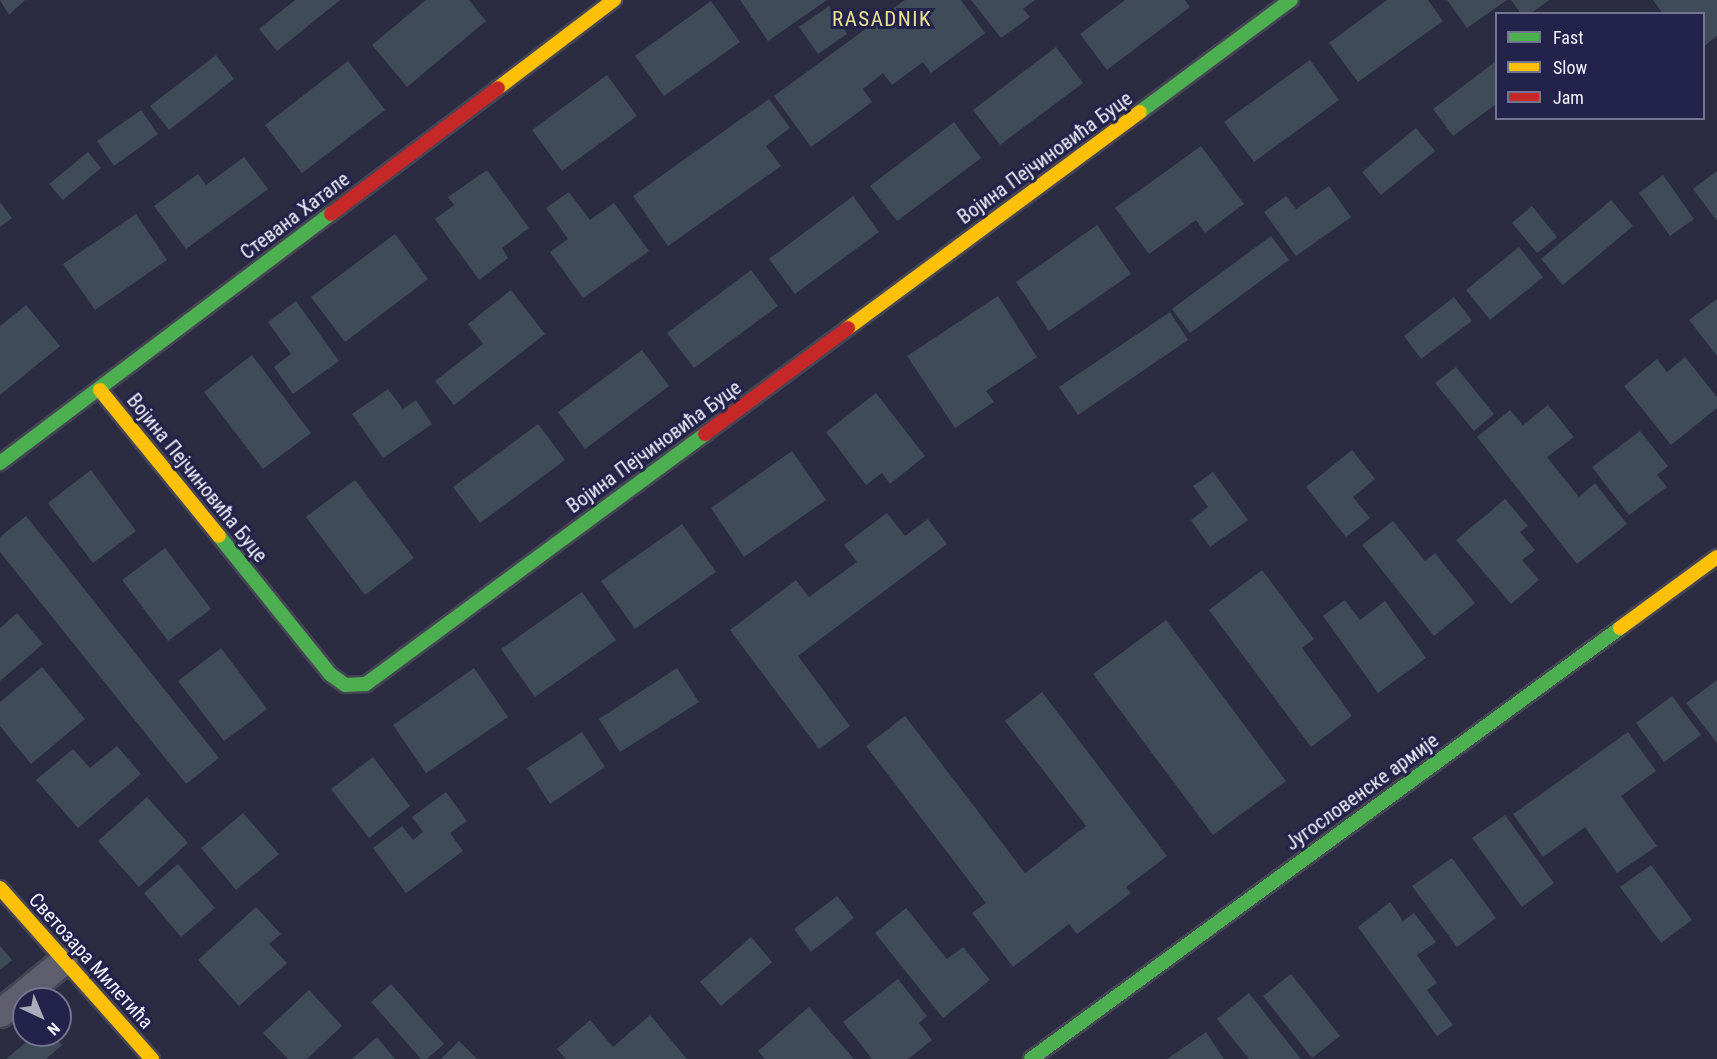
<!DOCTYPE html>
<meta charset="utf-8">
<style>
body{margin:0}
#map{position:relative;width:1717px;height:1059px;overflow:hidden;background:#2b2b41;font-family:"Roboto Condensed",sans-serif}
div>[style]{position:absolute}
.building>*{inset:0;background:#404b59}
.roads{filter:drop-shadow(2px 0 #454555) drop-shadow(-2px 0 #454555) drop-shadow(0 2px #454555) drop-shadow(0 -2px #454555)}
.street>*{height:27px;margin:-13.5px;padding:0 13.5px;transform-origin:13.5px;border-radius:13.5px;background:#5e5e6f}
.fast>*{height:14px;margin:-7px;padding:0 7px;transform-origin:7px;border-radius:7px;background:#4caf50}
.slow>*{height:14px;margin:-7px;padding:0 7px;transform-origin:7px;border-radius:7px;background:#ffc107}
.jam>*{height:14px;margin:-7px;padding:0 7px;transform-origin:7px;border-radius:7px;background:#c62828}
span{translate:-50% -50%;white-space:nowrap;text-align:center;line-height:1.15;-webkit-text-stroke:6px #22224a;paint-order:stroke}
.street-label{font-size:20px;color:#f0f1fc}
.neighbourhood-label{font-size:21px;color:#ebe091;letter-spacing:1.5px}
.legend{position:absolute;left:1495px;top:12px;width:210px;height:108px;box-sizing:border-box;background:#22224a;border:2px solid #747591;margin:0;padding:8px 10px;list-style:none;font-size:18px;color:#f0f1fc}
.legend li{display:flex;align-items:center;gap:12px;height:30px}
.legend b{width:30px;border:2px solid #747591}
.north{position:absolute;left:12px;top:987px;width:60px;height:60px;box-sizing:border-box;background:#22224a;border:2px solid #747591;border-radius:50%;rotate:136deg;font-size:16px;font-weight:700;line-height:24px;text-align:center;color:#f0f1fc}
.north::after{content:'';display:block;margin:auto;width:21px;height:27px;background:#abacbb;clip-path:polygon(50% 0,100% 100%,50% 72%,0 100%)}
</style>
<div id="map">
<div class="building">
<i style="clip-path:polygon(0 0,25px 0,9px 15px)"></i>
<i style="clip-path:polygon(295px 0,340px 0,277px 51px,259px 29px)"></i>
<i style="clip-path:polygon(426px 0,469px 0,486px 21px,407px 87px,372px 45px)"></i>
<i style="clip-path:polygon(740px 0,827px 0,768px 41px)"></i>
<i style="clip-path:polygon(905px 0,961px 0,985px 33px,931px 73px,923px 62px,892px 85px,883px 73px,863px 89px,872px 102px,811px 147px,774px 96px)"></i>
<i style="clip-path:polygon(971px 0,1035px 0,1023px 9px,1030px 17px,1001px 38px)"></i>
<i style="clip-path:polygon(1125px 0,1185px 0,1190px 7px,1107px 70px,1080px 34px)"></i>
<i style="clip-path:polygon(1387px 0,1428px 0,1443px 21px,1358px 82px,1329px 43px)"></i>
<i style="clip-path:polygon(1447px 0,1507px 0,1467px 28px)"></i>
<i style="clip-path:polygon(1511px 0,1549px 0,1530px 14px,1521px 14px)"></i>
<i style="clip-path:polygon(1653px 0,1717px 0,1717px 36px,1704px 46px,1704px 14px,1663px 14px)"></i>
<i style="clip-path:polygon(711px 1px,740px 42px,664px 96px,635px 56px)"></i>
<i style="clip-path:polygon(829px 6px,847px 34px,818px 54px,799px 27px)"></i>
<i style="clip-path:polygon(1056px 47px,1083px 83px,1000px 145px,973px 110px)"></i>
<i style="clip-path:polygon(216px 55px,234px 79px,169px 130px,150px 106px)"></i>
<i style="clip-path:polygon(1310px 60px,1339px 100px,1254px 162px,1224px 122px)"></i>
<i style="clip-path:polygon(348px 61px,385px 110px,302px 173px,265px 125px)"></i>
<i style="clip-path:polygon(1496px 61px,1496px 104px,1453px 136px,1433px 109px)"></i>
<i style="clip-path:polygon(607px 75px,637px 116px,562px 171px,532px 130px)"></i>
<i style="clip-path:polygon(769px 99px,790px 128px,766px 146px,781px 166px,668px 246px,633px 196px)"></i>
<i style="clip-path:polygon(141px 110px,158px 134px,114px 166px,97px 141px)"></i>
<i style="clip-path:polygon(954px 122px,981px 158px,897px 221px,870px 186px)"></i>
<i style="clip-path:polygon(1416px 128px,1435px 151px,1381px 195px,1362px 172px)"></i>
<i style="clip-path:polygon(1201px 146px,1244px 204px,1205px 233px,1196px 220px,1149px 254px,1115px 208px)"></i>
<i style="clip-path:polygon(88px 152px,101px 168px,63px 200px,49px 184px)"></i>
<i style="clip-path:polygon(244px 157px,268px 189px,186px 249px,154px 206px,198px 174px,206px 185px)"></i>
<i style="clip-path:polygon(487px 170px,529px 228px,502px 248px,508px 258px,479px 280px,435px 219px,454px 205px,448px 197px)"></i>
<i style="clip-path:polygon(1717px 171px,1717px 221px,1693px 189px)"></i>
<i style="clip-path:polygon(1663px 175px,1694px 219px,1670px 236px,1639px 193px)"></i>
<i style="clip-path:polygon(1329px 186px,1351px 217px,1296px 256px,1264px 212px,1286px 196px,1296px 209px)"></i>
<i style="clip-path:polygon(569px 192px,590px 220px,614px 203px,649px 251px,583px 298px,550px 252px,568px 239px,546px 208px)"></i>
<i style="clip-path:polygon(853px 196px,879px 232px,795px 294px,769px 259px)"></i>
<i style="clip-path:polygon(1611px 200px,1633px 226px,1563px 285px,1541px 259px)"></i>
<i style="clip-path:polygon(0 202px,12px 218px,0 227px)"></i>
<i style="clip-path:polygon(1532px 206px,1557px 237px,1537px 253px,1512px 223px)"></i>
<i style="clip-path:polygon(136px 214px,167px 260px,95px 310px,63px 264px)"></i>
<i style="clip-path:polygon(1097px 225px,1131px 274px,1049px 331px,1016px 282px)"></i>
<i style="clip-path:polygon(395px 234px,428px 279px,345px 342px,311px 297px)"></i>
<i style="clip-path:polygon(1271px 236px,1289px 260px,1190px 333px,1172px 309px)"></i>
<i style="clip-path:polygon(1519px 247px,1543px 277px,1490px 320px,1466px 290px)"></i>
<i style="clip-path:polygon(751px 270px,778px 306px,694px 368px,667px 333px)"></i>
<i style="clip-path:polygon(511px 290px,545px 334px,454px 405px,435px 381px,483px 344px,468px 324px)"></i>
<i style="clip-path:polygon(998px 296px,1037px 357px,986px 391px,994px 402px,955px 428px,907px 356px)"></i>
<i style="clip-path:polygon(1454px 297px,1472px 321px,1421px 359px,1404px 336px)"></i>
<i style="clip-path:polygon(1717px 299px,1717px 356px,1689px 320px)"></i>
<i style="clip-path:polygon(296px 301px,339px 361px,293px 394px,274px 367px,291px 354px,268px 322px)"></i>
<i style="clip-path:polygon(26px 305px,60px 346px,0 395px,0 326px)"></i>
<i style="clip-path:polygon(1170px 312px,1188px 340px,1078px 415px,1059px 387px)"></i>
<i style="clip-path:polygon(642px 350px,669px 386px,585px 449px,558px 412px)"></i>
<i style="clip-path:polygon(252px 355px,311px 433px,263px 469px,204px 392px)"></i>
<i style="clip-path:polygon(1685px 357px,1717px 397px,1717px 408px,1671px 445px,1624px 386px,1657px 359px,1667px 372px)"></i>
<i style="clip-path:polygon(1456px 367px,1494px 414px,1474px 431px,1435px 383px)"></i>
<i style="clip-path:polygon(388px 389px,403px 409px,416px 400px,432px 424px,383px 458px,352px 414px)"></i>
<i style="clip-path:polygon(876px 393px,925px 456px,890px 484px,882px 473px,866px 485px,826px 432px)"></i>
<i style="clip-path:polygon(1548px 405px,1574px 437px,1547px 457px,1579px 497px,1595px 483px,1627px 524px,1577px 564px,1477px 437px,1510px 410px,1523px 425px)"></i>
<i style="clip-path:polygon(538px 424px,565px 460px,480px 523px,453px 487px)"></i>
<i style="clip-path:polygon(1640px 431px,1668px 466px,1657px 475px,1667px 487px,1629px 515px,1592px 467px)"></i>
<i style="clip-path:polygon(1352px 450px,1375px 479px,1353px 497px,1370px 518px,1346px 537px,1306px 487px)"></i>
<i style="clip-path:polygon(792px 451px,826px 500px,744px 557px,711px 508px)"></i>
<i style="clip-path:polygon(91px 470px,136px 531px,93px 563px,48px 503px)"></i>
<i style="clip-path:polygon(1213px 472px,1248px 520px,1210px 547px,1191px 520px,1208px 507px,1193px 486px)"></i>
<i style="clip-path:polygon(355px 480px,414px 558px,365px 595px,306px 517px)"></i>
<i style="clip-path:polygon(1505px 499px,1528px 526px,1520px 532px,1535px 550px,1522px 560px,1539px 580px,1511px 604px,1456px 540px)"></i>
<i style="clip-path:polygon(887px 513px,905px 536px,928px 519px,947px 544px,798px 656px,850px 726px,819px 749px,730px 630px,796px 580px,809px 597px,857px 562px,844px 545px)"></i>
<i style="clip-path:polygon(26px 516px,219px 758px,186px 784px,0 552px,0 537px)"></i>
<i style="clip-path:polygon(1393px 521px,1425px 561px,1435px 553px,1475px 603px,1434px 636px,1362px 545px)"></i>
<i style="clip-path:polygon(682px 524px,716px 572px,635px 629px,601px 581px)"></i>
<i style="clip-path:polygon(165px 548px,211px 609px,168px 641px,122px 580px)"></i>
<i style="clip-path:polygon(1262px 570px,1314px 639px,1302px 648px,1352px 716px,1311px 747px,1209px 610px)"></i>
<i style="clip-path:polygon(582px 592px,616px 640px,535px 697px,501px 649px)"></i>
<i style="clip-path:polygon(1345px 600px,1360px 620px,1385px 601px,1426px 658px,1378px 693px,1323px 616px)"></i>
<i style="clip-path:polygon(17px 613px,43px 644px,0 681px,0 628px)"></i>
<i style="clip-path:polygon(1166px 620px,1286px 781px,1213px 835px,1093px 674px)"></i>
<i style="clip-path:polygon(221px 648px,267px 709px,224px 741px,178px 681px)"></i>
<i style="clip-path:polygon(42px 667px,85px 719px,31px 764px,0 726px,0 702px)"></i>
<i style="clip-path:polygon(474px 668px,508px 717px,426px 773px,393px 725px)"></i>
<i style="clip-path:polygon(677px 668px,699px 702px,620px 752px,599px 719px)"></i>
<i style="clip-path:polygon(1717px 680px,1717px 743px,1686px 703px)"></i>
<i style="clip-path:polygon(1042px 692px,1167px 856px,1126px 887px,1131px 893px,1077px 934px,1069px 924px,1013px 967px,972px 913px,986px 903px,866px 746px,905px 716px,1025px 873px,1086px 826px,1005px 721px)"></i>
<i style="clip-path:polygon(1672px 696px,1701px 735px,1664px 762px,1636px 723px)"></i>
<i style="clip-path:polygon(582px 732px,605px 767px,550px 804px,527px 768px)"></i>
<i style="clip-path:polygon(1628px 732px,1656px 771px,1621px 796px,1657px 846px,1617px 873px,1585px 827px,1543px 857px,1513px 814px)"></i>
<i style="clip-path:polygon(117px 746px,141px 774px,78px 828px,36px 780px,73px 749px,90px 768px)"></i>
<i style="clip-path:polygon(373px 757px,410px 806px,369px 838px,331px 789px)"></i>
<i style="clip-path:polygon(446px 792px,467px 821px,450px 833px,463px 851px,406px 893px,373px 848px,402px 826px,413px 840px,423px 832px,412px 817px)"></i>
<i style="clip-path:polygon(147px 797px,188px 843px,139px 887px,98px 841px)"></i>
<i style="clip-path:polygon(243px 813px,279px 854px,236px 890px,201px 848px)"></i>
<i style="clip-path:polygon(1505px 815px,1554px 883px,1522px 907px,1472px 838px)"></i>
<i style="clip-path:polygon(1452px 858px,1496px 918px,1457px 947px,1412px 886px)"></i>
<i style="clip-path:polygon(178px 864px,215px 908px,181px 937px,144px 893px)"></i>
<i style="clip-path:polygon(1651px 865px,1692px 920px,1661px 943px,1620px 887px)"></i>
<i style="clip-path:polygon(837px 896px,854px 918px,811px 952px,794px 929px)"></i>
<i style="clip-path:polygon(1390px 902px,1403px 921px,1414px 913px,1436px 942px,1417px 955px,1437px 983px,1427px 990px,1453px 1025px,1437px 1036px,1358px 927px)"></i>
<i style="clip-path:polygon(256px 907px,281px 934px,269px 944px,287px 963px,239px 1006px,198px 960px)"></i>
<i style="clip-path:polygon(906px 908px,947px 959px,963px 947px,990px 980px,943px 1018px,875px 933px)"></i>
<i style="clip-path:polygon(751px 937px,772px 962px,721px 1006px,700px 982px)"></i>
<i style="clip-path:polygon(0 946px,12px 960px,0 970px)"></i>
<i style="clip-path:polygon(1291px 974px,1340px 1036px,1312px 1058px,1263px 996px)"></i>
<i style="clip-path:polygon(898px 979px,927px 1016px,919px 1023px,932px 1040px,908px 1059px,872px 1059px,843px 1022px)"></i>
<i style="clip-path:polygon(391px 984px,444px 1044px,427px 1059px,421px 1059px,371px 1002px)"></i>
<i style="clip-path:polygon(309px 990px,342px 1026px,307px 1059px,288px 1059px,263px 1033px)"></i>
<i style="clip-path:polygon(1249px 993px,1301px 1059px,1249px 1059px,1217px 1019px)"></i>
<i style="clip-path:polygon(809px 1007px,854px 1059px,765px 1059px,758px 1051px)"></i>
<i style="clip-path:polygon(650px 1015px,687px 1059px,566px 1059px,557px 1049px,590px 1020px,613px 1047px)"></i>
<i style="clip-path:polygon(1206px 1032px,1224px 1059px,1167px 1059px)"></i>
<i style="clip-path:polygon(35px 1035px,53px 1035px,62px 1045px,46px 1059px,6px 1059px)"></i>
<i style="clip-path:polygon(377px 1037px,395px 1059px,352px 1059px)"></i>
<i style="clip-path:polygon(459px 1041px,477px 1059px,441px 1059px)"></i>
</div>
<div class="roads">
<div class="street">
<i style="left:0;top:1013px;width:82px;rotate:-39.5deg"></i>
</div>
<div class="fast">
<i style="left:1140px;top:112px;width:188px;rotate:-36.6deg"></i>
<i style="left:0;top:463px;width:414px;rotate:-37deg"></i>
<i style="left:219px;top:536px;width:177px;rotate:51.2deg"></i>
<i style="left:330px;top:674px;width:19px;rotate:36deg"></i>
<i style="left:345px;top:685px;width:21px;rotate:-3deg"></i>
<i style="left:366px;top:684px;width:421px;rotate:-36.4deg"></i>
<i style="left:1031px;top:1059px;width:730px;rotate:-36.19deg"></i>
</div>
<div class="slow">
<i style="left:498px;top:88px;width:146px;rotate:-37.2deg"></i>
<i style="left:848px;top:328px;width:363px;rotate:-36.5deg"></i>
<i style="left:100px;top:390px;width:188px;rotate:50.8deg"></i>
<i style="left:1620px;top:628px;width:120px;rotate:-36.2deg"></i>
<i style="left:0;top:888px;width:229px;rotate:48.4deg"></i>
</div>
<div class="jam">
<i style="left:331px;top:214px;width:209px;rotate:-37deg"></i>
<i style="left:705px;top:434px;width:178px;rotate:-36.5deg"></i>
</div>
</div>
<div class="street-label">
<span style="left:1045px;top:158px;rotate:-36deg">Војина Пејчиновића Буце</span>
<span style="left:295px;top:216px;rotate:-37deg">Стевана Хатале</span>
<span style="left:654px;top:447px;rotate:-36deg">Војина Пејчиновића Буце</span>
<span style="left:197px;top:478px;rotate:51deg">Војина Пејчиновића Буце</span>
<span style="left:1362px;top:792px;rotate:-36deg">Југословенске армије</span>
<span style="left:91px;top:961px;rotate:48deg">Светозара Милетића</span>
</div>
<div class="neighbourhood-label">
<span style="left:882px;top:19px">RASADNIK</span>
</div>
<ul class="legend">
<li><b style="height:8px;background:#4caf50"></b>Fast</li>
<li><b style="height:8px;background:#ffc107"></b>Slow</li>
<li><b style="height:8px;background:#c62828"></b>Jam</li>
</ul>
<div class="north">N</div>
</div>
